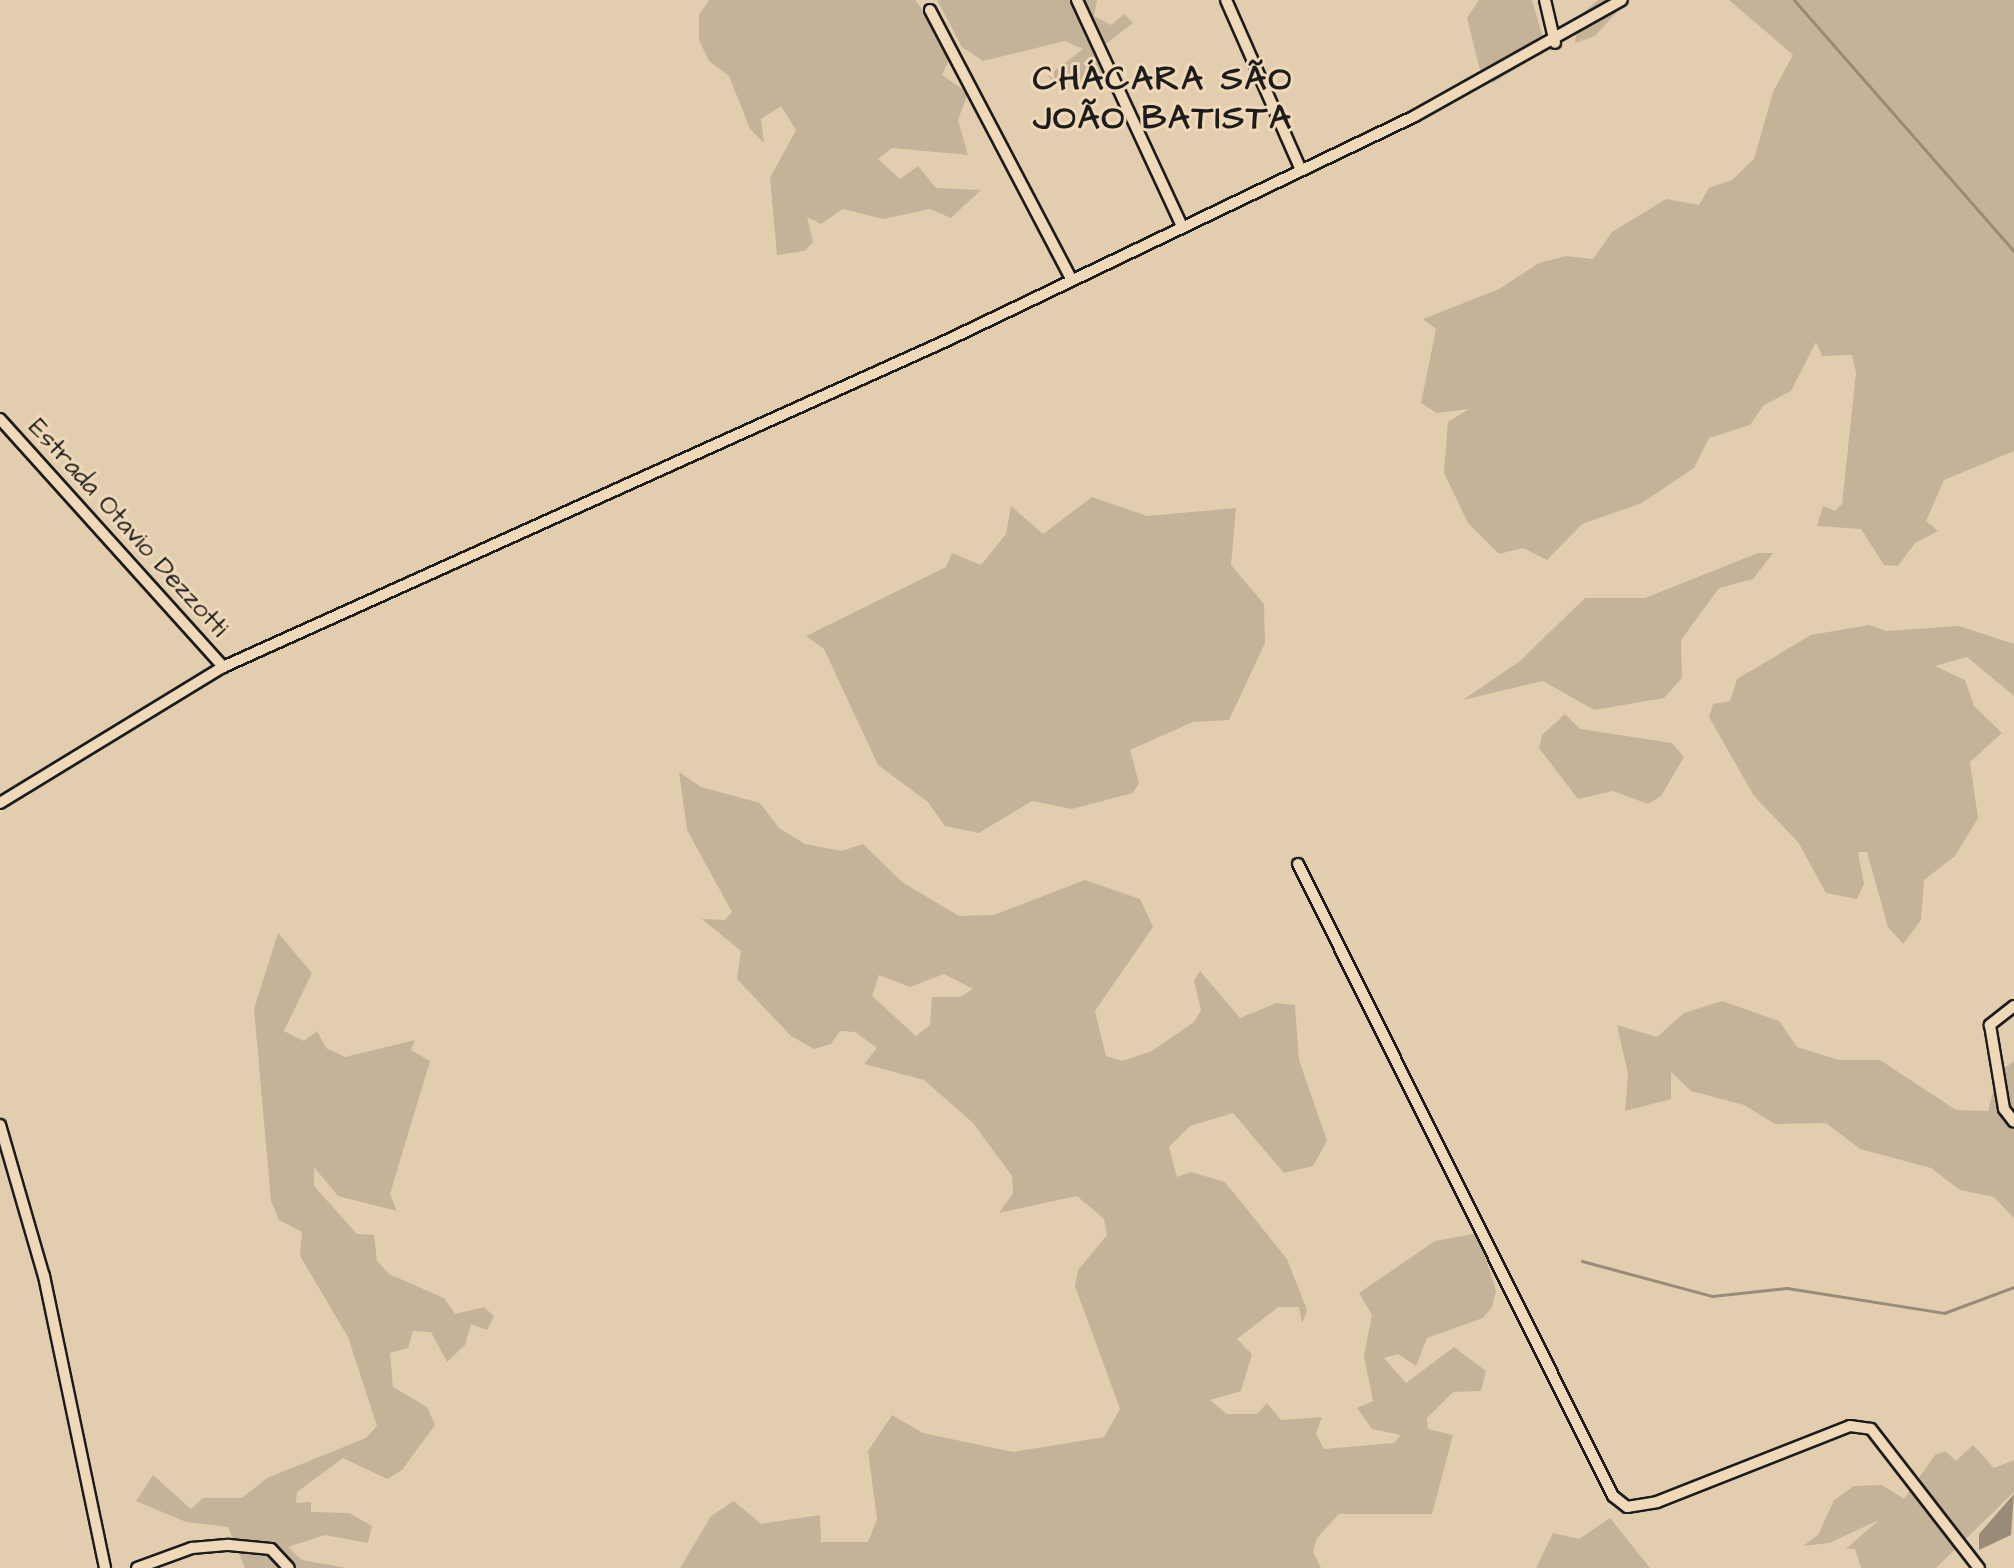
<!DOCTYPE html>
<meta charset="utf-8">
<style>
body{margin:0}
#map{position:relative;width:2014px;height:1568px;overflow:hidden;background:#e2ceaf;font-family:"Architects Daughter",sans-serif}
div>[style]{position:absolute}
.green>*{inset:0;background:#c5b399}
.water>*{inset:0;background:#998b78}
.stream>*{height:3px;margin:-1.5px;padding:0 1.5px;transform-origin:1.5px;border-radius:1.5px;background:#998b78}
.roads{filter:drop-shadow(2px 0 #1c1c1c) drop-shadow(-2px 0 #1c1c1c) drop-shadow(0 2px #1c1c1c) drop-shadow(0 -2px #1c1c1c)}
.minor>*{height:10px;margin:-5px;padding:0 5px;transform-origin:5px;border-radius:5px;background:#efd9b8}
span{translate:-50% -50%;white-space:nowrap;text-align:center;line-height:1.15;-webkit-text-stroke:6px #efd9b8;paint-order:stroke}
.street-label{font-size:26px;color:#1c1c1c}
.district-label{font-size:34px;color:#1c1c1c;font-weight:700;letter-spacing:2px}
</style>
<div id="map">
<div class="green">
<i style="clip-path:polygon(709px 0,915px 0,943px 36px,950px 58px,942px 75px,968px 93px,958px 120px,968px 155px,892px 148px,878px 159px,900px 179px,918px 166px,936px 188px,981px 190px,951px 218px,930px 209px,883px 219px,843px 209px,821px 224px,807px 217px,813px 242px,805px 251px,777px 255px,770px 178px,796px 130px,781px 106px,761px 119px,764px 143px,750px 129px,729px 76px,709px 61px,699px 40px,699px 15px)"></i>
<i style="clip-path:polygon(937px 0,1097px 0,1094px 16px,1111px 25px,1124px 14px,1133px 23px,1104px 45px,1114px 77px,1057px 85px,1048px 76px,1083px 49px,1065px 41px,983px 61px,962px 47px)"></i>
<i style="clip-path:polygon(1479px 0,1532px 0,1542px 34px,1539px 54px,1493px 83px,1480px 70px,1467px 18px)"></i>
<i style="clip-path:polygon(1598px 0,1628px 0,1595px 36px,1575px 43px,1579px 16px)"></i>
<i style="clip-path:polygon(1729px 0,2014px 0,2014px 451px,1944px 480px,1926px 521px,1938px 531px,1915px 543px,1898px 566px,1884px 565px,1861px 529px,1817px 526px,1823px 506px,1835px 511px,1842px 504px,1856px 373px,1852px 355px,1822px 356px,1816px 342px,1791px 391px,1764px 405px,1750px 425px,1709px 438px,1694px 468px,1642px 503px,1582px 524px,1547px 560px,1523px 548px,1499px 554px,1468px 523px,1444px 473px,1448px 422px,1469px 409px,1437px 413px,1421px 403px,1436px 329px,1423px 319px,1499px 289px,1539px 263px,1566px 256px,1593px 259px,1612px 232px,1666px 199px,1699px 205px,1709px 188px,1732px 180px,1754px 159px,1773px 92px,1793px 55px)"></i>
<i style="clip-path:polygon(1092px 497px,1147px 516px,1236px 508px,1231px 565px,1264px 604px,1265px 643px,1229px 720px,1193px 722px,1130px 750px,1139px 783px,1133px 793px,1072px 809px,1032px 801px,979px 833px,945px 826px,928px 802px,878px 765px,824px 649px,806px 636px,946px 567px,952px 553px,981px 565px,1006px 534px,1011px 506px,1043px 534px)"></i>
<i style="clip-path:polygon(1758px 553px,1773px 553px,1753px 579px,1719px 588px,1681px 640px,1682px 678px,1664px 698px,1594px 710px,1543px 681px,1463px 700px,1520px 661px,1585px 598px,1645px 598px)"></i>
<i style="clip-path:polygon(1869px 625px,1886px 631px,1959px 626px,2014px 644px,2014px 696px,1967px 657px,1935px 666px,1965px 680px,1974px 706px,2002px 733px,1970px 762px,1978px 818px,1955px 856px,1924px 880px,1921px 920px,1903px 944px,1888px 927px,1867px 852px,1858px 852px,1864px 884px,1857px 899px,1826px 893px,1798px 842px,1754px 796px,1709px 717px,1713px 704px,1730px 701px,1737px 679px,1811px 635px)"></i>
<i style="clip-path:polygon(1565px 714px,1580px 729px,1672px 743px,1684px 757px,1661px 796px,1648px 804px,1613px 791px,1578px 799px,1539px 748px,1542px 735px)"></i>
<i style="clip-path:polygon(evenodd,679px 772px,701px 787px,760px 803px,779px 828px,805px 844px,842px 851px,863px 844px,902px 882px,959px 916px,994px 915px,1085px 880px,1140px 899px,1153px 927px,1095px 1011px,1106px 1056px,1122px 1061px,1152px 1051px,1194px 1022px,1201px 1010px,1194px 981px,1200px 971px,1240px 1018px,1276px 1003px,1295px 1005px,1299px 1060px,1327px 1141px,1313px 1166px,1284px 1173px,1233px 1113px,1190px 1126px,1169px 1147px,1177px 1177px,1191px 1172px,1225px 1182px,1287px 1259px,1307px 1310px,1302px 1324px,1299px 1307px,1278px 1307px,1237px 1339px,1252px 1354px,1241px 1391px,1210px 1400px,1227px 1414px,1257px 1414px,1267px 1403px,1281px 1420px,1322px 1417px,1316px 1434px,1324px 1449px,1394px 1443px,1401px 1435px,1372px 1429px,1357px 1408px,1373px 1401px,1364px 1356px,1372px 1315px,1359px 1293px,1435px 1241px,1478px 1233px,1496px 1291px,1492px 1307px,1483px 1318px,1427px 1338px,1416px 1366px,1398px 1354px,1384px 1358px,1406px 1383px,1454px 1347px,1486px 1371px,1481px 1391px,1453px 1392px,1427px 1418px,1428px 1429px,1453px 1435px,1432px 1514px,1339px 1514px,1317px 1538px,1313px 1552px,1321px 1568px,680px 1568px,711px 1516px,734px 1501px,761px 1524px,820px 1515px,821px 1542px,868px 1542px,877px 1519px,868px 1451px,892px 1415px,923px 1433px,1013px 1452px,1104px 1437px,1120px 1409px,1075px 1286px,1078px 1270px,1107px 1235px,1104px 1219px,1077px 1196px,999px 1213px,1013px 1193px,1012px 1176px,973px 1123px,924px 1080px,864px 1064px,877px 1048px,855px 1032px,840px 1031px,831px 1044px,814px 1049px,791px 1036px,737px 979px,741px 951px,702px 919px,725px 920px,732px 912px,687px 830px,679px 772px,944px 974px,973px 989px,960px 997px,932px 997px,930px 1025px,916px 1036px,872px 996px,879px 975px,910px 987px,944px 974px)"></i>
<i style="clip-path:polygon(278px 933px,312px 973px,284px 1031px,304px 1041px,317px 1031px,326px 1048px,345px 1057px,415px 1040px,411px 1050px,430px 1061px,390px 1194px,397px 1211px,338px 1196px,314px 1167px,314px 1186px,357px 1234px,374px 1235px,377px 1261px,389px 1274px,444px 1298px,455px 1314px,484px 1307px,494px 1316px,487px 1330px,471px 1324px,465px 1345px,447px 1362px,431px 1332px,413px 1331px,408px 1348px,390px 1353px,393px 1387px,427px 1407px,435px 1425px,402px 1470px,387px 1479px,343px 1458px,297px 1492px,296px 1503px,311px 1502px,311px 1512px,349px 1513px,372px 1526px,368px 1543px,325px 1535px,288px 1547px,302px 1560px,347px 1568px,245px 1568px,228px 1527px,186px 1522px,136px 1501px,153px 1475px,191px 1509px,203px 1498px,242px 1498px,267px 1478px,366px 1438px,377px 1426px,348px 1337px,300px 1256px,302px 1232px,279px 1220px,271px 1201px,254px 1009px)"></i>
<i style="clip-path:polygon(1722px 1001px,1779px 1021px,1797px 1047px,1839px 1060px,1880px 1060px,1956px 1110px,1988px 1111px,1998px 1073px,2014px 1061px,2014px 1218px,1994px 1197px,1960px 1190px,1931px 1168px,1860px 1149px,1826px 1123px,1775px 1124px,1744px 1105px,1691px 1091px,1671px 1072px,1671px 1099px,1625px 1111px,1628px 1074px,1617px 1025px,1657px 1037px,1684px 1013px)"></i>
<i style="clip-path:polygon(1973px 1445px,1994px 1468px,2014px 1460px,2014px 1492px,1936px 1568px,1861px 1568px,1855px 1549px,1846px 1549px,1879px 1520px,1829px 1543px,1803px 1546px,1818px 1535px,1834px 1500px,1854px 1486px,1882px 1485px,1904px 1499px,1935px 1455px,1945px 1451px,1956px 1461px)"></i>
<i style="clip-path:polygon(1610px 1518px,1650px 1568px,1536px 1568px,1553px 1533px,1579px 1539px)"></i>
</div>
<div class="water">
<i style="clip-path:polygon(2014px 1494px,2011px 1535px,1979px 1550px,1979px 1534px)"></i>
</div>
<div class="stream">
<i style="left:1794px;top:0;width:334px;rotate:48.8deg"></i>
<i style="left:1582px;top:1261px;width:135px;rotate:15.1deg"></i>
<i style="left:1712px;top:1296px;width:75px;rotate:-6.1deg"></i>
<i style="left:1787px;top:1288px;width:159px;rotate:9deg"></i>
<i style="left:1944px;top:1313px;width:75px;rotate:-20.4deg"></i>
</div>
<div class="roads">
<div class="minor">
<i style="left:1077px;top:0;width:247px;rotate:65.1deg"></i>
<i style="left:1226px;top:0;width:186px;rotate:66.2deg"></i>
<i style="left:1545px;top:0;width:44px;rotate:76.9deg"></i>
<i style="left:930px;top:10px;width:304px;rotate:62.3deg"></i>
<i style="left:0;top:419px;width:334px;rotate:48deg"></i>
<i style="left:0;top:803px;width:261px;rotate:-31.4deg"></i>
<i style="left:223px;top:667px;width:798px;rotate:-24.28deg"></i>
<i style="left:950px;top:339px;width:516px;rotate:-25.62deg"></i>
<i style="left:1415px;top:116px;width:237px;rotate:-29.3deg"></i>
<i style="left:1298px;top:864px;width:706px;rotate:63.51deg"></i>
<i style="left:1613px;top:1496px;width:18px;rotate:38deg"></i>
<i style="left:1627px;top:1507px;width:30px;rotate:-9deg"></i>
<i style="left:1657px;top:1502px;width:207px;rotate:-21.5deg"></i>
<i style="left:1850px;top:1426px;width:21px;rotate:8deg"></i>
<i style="left:1871px;top:1429px;width:176px;rotate:52.2deg"></i>
<i style="left:2014px;top:1006px;width:31px;rotate:142deg"></i>
<i style="left:1990px;top:1025px;width:85px;rotate:80.5deg"></i>
<i style="left:2004px;top:1109px;width:16px;rotate:52deg"></i>
<i style="left:0;top:1125px;width:157px;rotate:73.8deg"></i>
<i style="left:44px;top:1276px;width:298px;rotate:78.2deg"></i>
<i style="left:137px;top:1568px;width:59px;rotate:-20deg"></i>
<i style="left:192px;top:1548px;width:37px;rotate:-5deg"></i>
<i style="left:229px;top:1545px;width:42px;rotate:5.4deg"></i>
<i style="left:271px;top:1549px;width:26px;rotate:47deg"></i>
</div>
</div>
<div class="street-label">
<span style="left:128px;top:528px;rotate:48deg">Estrada Otavio Dezzotti</span>
</div>
<div class="district-label">
<span style="left:1163px;top:99px">CHÁCARA SÃO<br>JOÃO BATISTA</span>
</div>
</div>
